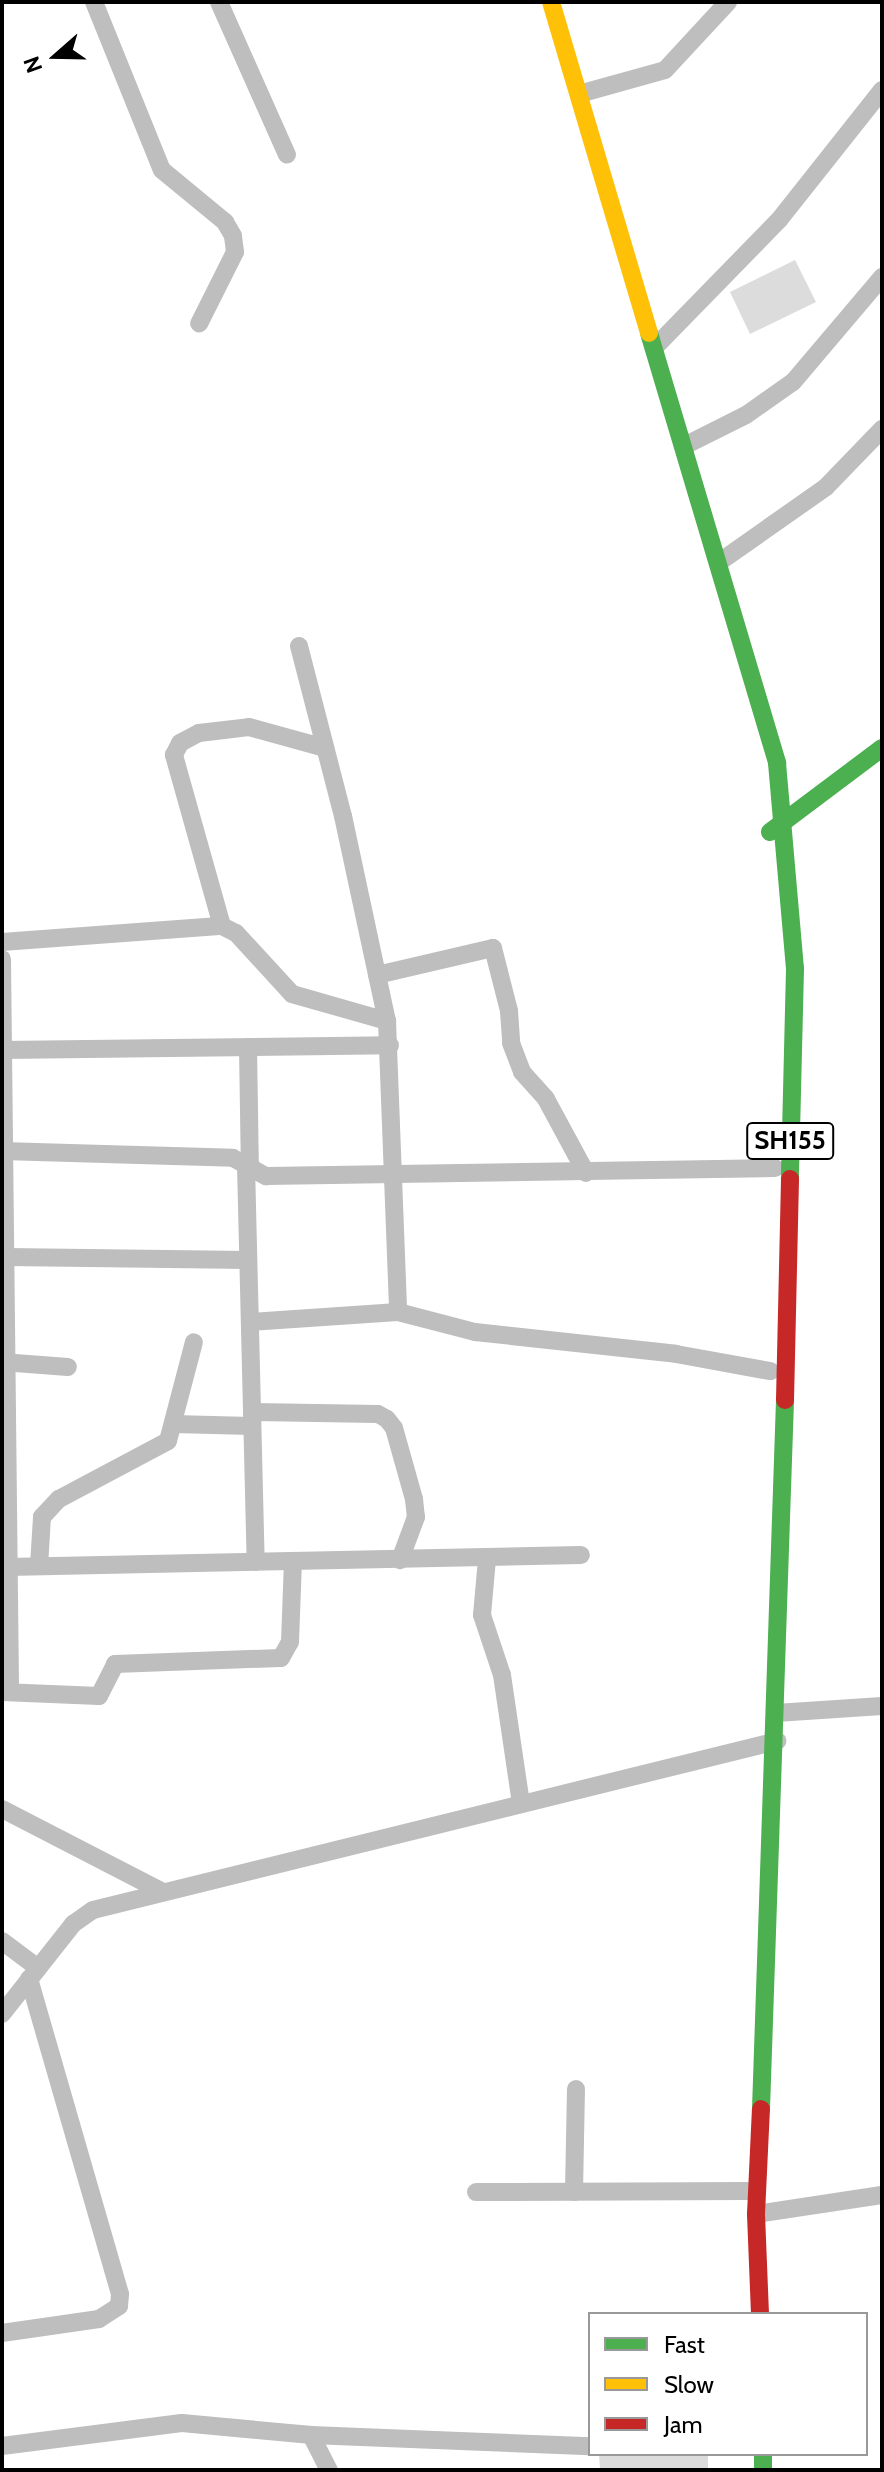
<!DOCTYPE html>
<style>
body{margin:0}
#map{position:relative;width:884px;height:2472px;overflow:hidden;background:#fff;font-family:Cabin,sans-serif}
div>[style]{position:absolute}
.building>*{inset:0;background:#dcdcdc}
.street>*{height:18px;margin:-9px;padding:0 9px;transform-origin:9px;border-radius:9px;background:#bebebe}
.fast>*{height:18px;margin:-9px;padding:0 9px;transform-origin:9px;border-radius:9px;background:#4caf50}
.slow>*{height:18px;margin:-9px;padding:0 9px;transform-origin:9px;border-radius:9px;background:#ffc107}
.jam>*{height:18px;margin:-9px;padding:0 9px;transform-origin:9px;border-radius:9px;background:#c62828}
span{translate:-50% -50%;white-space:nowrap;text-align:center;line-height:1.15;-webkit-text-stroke:8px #fff;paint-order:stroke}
.shield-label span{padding:2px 6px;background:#fff;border:2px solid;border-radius:6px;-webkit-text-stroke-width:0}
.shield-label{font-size:26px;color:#000;font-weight:700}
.frame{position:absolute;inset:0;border:4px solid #000;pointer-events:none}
.legend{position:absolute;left:588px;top:2312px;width:280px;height:144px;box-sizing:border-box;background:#fff;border:2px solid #999;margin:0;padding:10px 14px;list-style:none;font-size:24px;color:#000}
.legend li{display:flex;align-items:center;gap:16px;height:40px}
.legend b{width:40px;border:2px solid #999}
.north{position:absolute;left:16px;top:16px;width:80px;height:80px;-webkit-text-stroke:6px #fff;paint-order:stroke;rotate:250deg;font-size:22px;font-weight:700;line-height:32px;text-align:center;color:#000}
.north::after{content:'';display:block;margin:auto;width:28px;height:36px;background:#000;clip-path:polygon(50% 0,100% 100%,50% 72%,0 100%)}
</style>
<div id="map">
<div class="building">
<i style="clip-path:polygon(795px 260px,816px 302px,750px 334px,730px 292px)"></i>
<i style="clip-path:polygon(599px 2454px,708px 2454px,708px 2470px,600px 2470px)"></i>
</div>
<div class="street">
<i style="left:94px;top:2px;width:181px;rotate:68deg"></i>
<i style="left:162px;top:170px;width:82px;rotate:39.5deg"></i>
<i style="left:225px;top:222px;width:16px;rotate:60deg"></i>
<i style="left:233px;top:236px;width:16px;rotate:83deg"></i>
<i style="left:235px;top:252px;width:80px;rotate:116.6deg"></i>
<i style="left:219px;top:2px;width:167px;rotate:66deg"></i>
<i style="left:579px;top:94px;width:89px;rotate:-15.6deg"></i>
<i style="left:665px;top:70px;width:93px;rotate:-47.2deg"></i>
<i style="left:655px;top:347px;width:177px;rotate:-45.7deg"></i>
<i style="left:779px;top:220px;width:166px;rotate:-51.6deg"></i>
<i style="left:684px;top:446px;width:69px;rotate:-26.6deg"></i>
<i style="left:746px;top:415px;width:57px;rotate:-35.1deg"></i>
<i style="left:793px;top:382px;width:138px;rotate:-49.7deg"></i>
<i style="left:718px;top:563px;width:132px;rotate:-35.1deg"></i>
<i style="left:826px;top:487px;width:81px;rotate:-46deg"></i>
<i style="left:299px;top:646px;width:176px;rotate:75.5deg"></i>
<i style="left:343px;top:816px;width:210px;rotate:77.9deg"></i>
<i style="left:387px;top:1021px;width:291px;rotate:87.8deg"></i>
<i style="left:222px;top:926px;width:178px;rotate:-105.7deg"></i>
<i style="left:174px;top:755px;width:13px;rotate:-63deg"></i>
<i style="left:180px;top:743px;width:21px;rotate:-28deg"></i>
<i style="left:199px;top:733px;width:50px;rotate:-6.8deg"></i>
<i style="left:249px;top:727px;width:79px;rotate:15.4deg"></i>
<i style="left:2px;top:942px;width:221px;rotate:-4.2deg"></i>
<i style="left:222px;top:926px;width:16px;rotate:27deg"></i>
<i style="left:236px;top:933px;width:83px;rotate:47.4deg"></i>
<i style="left:292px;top:994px;width:99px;rotate:15.9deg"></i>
<i style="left:2px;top:959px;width:733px;rotate:89.37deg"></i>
<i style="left:377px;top:975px;width:119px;rotate:-13.1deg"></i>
<i style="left:493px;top:948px;width:65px;rotate:75.7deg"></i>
<i style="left:509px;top:1011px;width:32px;rotate:86deg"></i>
<i style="left:511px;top:1043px;width:31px;rotate:69deg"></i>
<i style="left:522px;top:1072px;width:36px;rotate:48deg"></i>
<i style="left:546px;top:1099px;width:84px;rotate:61.6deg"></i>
<i style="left:248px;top:1047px;width:122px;rotate:89.1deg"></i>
<i style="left:2px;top:1050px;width:388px;rotate:-0.7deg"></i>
<i style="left:2px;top:1151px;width:231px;rotate:1.7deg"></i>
<i style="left:233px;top:1158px;width:38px;rotate:29deg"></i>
<i style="left:266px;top:1176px;width:509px;rotate:-0.9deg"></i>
<i style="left:246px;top:1165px;width:397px;rotate:88.6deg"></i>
<i style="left:6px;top:1257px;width:242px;rotate:0.7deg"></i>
<i style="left:250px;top:1322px;width:148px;rotate:-3.9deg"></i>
<i style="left:398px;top:1312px;width:80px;rotate:14.6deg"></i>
<i style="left:475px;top:1332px;width:202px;rotate:6.2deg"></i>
<i style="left:676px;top:1354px;width:96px;rotate:10.3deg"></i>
<i style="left:2px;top:1362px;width:66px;rotate:4.3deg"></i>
<i style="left:252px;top:1412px;width:126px;rotate:0.9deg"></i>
<i style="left:378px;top:1414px;width:10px;rotate:29deg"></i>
<i style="left:387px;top:1419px;width:11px;rotate:52deg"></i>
<i style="left:394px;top:1428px;width:74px;rotate:74.3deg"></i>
<i style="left:414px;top:1499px;width:18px;rotate:84deg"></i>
<i style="left:416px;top:1517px;width:46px;rotate:110.4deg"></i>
<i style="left:173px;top:1424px;width:79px;rotate:1.5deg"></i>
<i style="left:487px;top:1559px;width:56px;rotate:95.1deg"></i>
<i style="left:482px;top:1615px;width:63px;rotate:71.6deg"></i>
<i style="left:502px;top:1675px;width:130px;rotate:81.6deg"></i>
<i style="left:39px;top:1566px;width:49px;rotate:-86.5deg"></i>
<i style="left:42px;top:1517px;width:25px;rotate:-47deg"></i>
<i style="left:59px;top:1499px;width:123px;rotate:-28deg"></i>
<i style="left:168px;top:1441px;width:102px;rotate:-75.3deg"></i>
<i style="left:7px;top:1567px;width:574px;rotate:-1.2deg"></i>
<i style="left:2px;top:1692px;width:97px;rotate:2.4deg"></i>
<i style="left:99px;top:1696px;width:36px;rotate:-63deg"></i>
<i style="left:115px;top:1664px;width:166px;rotate:-2.1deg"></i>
<i style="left:281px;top:1658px;width:18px;rotate:-61deg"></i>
<i style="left:290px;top:1642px;width:80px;rotate:-87.9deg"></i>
<i style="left:776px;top:1713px;width:106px;rotate:-3.8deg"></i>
<i style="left:2px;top:1809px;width:179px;rotate:27.3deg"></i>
<i style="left:2px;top:1941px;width:45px;rotate:36.9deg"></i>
<i style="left:2px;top:2014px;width:115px;rotate:-51.7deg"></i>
<i style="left:73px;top:1924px;width:24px;rotate:-35deg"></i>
<i style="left:93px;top:1910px;width:705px;rotate:-13.88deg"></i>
<i style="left:476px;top:2192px;width:271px;rotate:-0.2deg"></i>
<i style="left:574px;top:2192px;width:103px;rotate:-88.9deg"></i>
<i style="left:756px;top:2214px;width:127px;rotate:-8.6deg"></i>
<i style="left:2px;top:2333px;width:98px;rotate:-8.2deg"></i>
<i style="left:99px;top:2319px;width:24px;rotate:-33deg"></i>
<i style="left:119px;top:2306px;width:12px;rotate:-85deg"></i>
<i style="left:120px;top:2294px;width:328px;rotate:-106.1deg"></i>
<i style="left:311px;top:2435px;width:39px;rotate:63deg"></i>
<i style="left:2px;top:2446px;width:181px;rotate:-7.3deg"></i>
<i style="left:182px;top:2423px;width:130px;rotate:5.3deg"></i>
<i style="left:311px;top:2435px;width:279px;rotate:2.3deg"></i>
</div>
<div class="fast">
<i style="left:649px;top:333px;width:449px;rotate:73.4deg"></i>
<i style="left:777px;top:763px;width:207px;rotate:85deg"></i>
<i style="left:795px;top:969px;width:210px;rotate:91.4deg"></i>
<i style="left:770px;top:832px;width:140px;rotate:-36.9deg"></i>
<i style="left:761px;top:2109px;width:709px;rotate:-88.06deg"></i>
<i style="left:763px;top:2454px;width:16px;rotate:90deg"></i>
</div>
<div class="slow">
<i style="left:551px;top:2px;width:345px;rotate:73.5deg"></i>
</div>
<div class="jam">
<i style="left:785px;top:1400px;width:221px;rotate:-88.7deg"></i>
<i style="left:760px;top:2314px;width:100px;rotate:-92.3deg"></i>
<i style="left:756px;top:2214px;width:105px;rotate:-87.3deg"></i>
</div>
<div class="shield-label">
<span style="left:790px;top:1141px">SH155</span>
</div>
<div class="frame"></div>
<ul class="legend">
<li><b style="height:10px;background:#4caf50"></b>Fast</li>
<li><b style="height:10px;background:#ffc107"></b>Slow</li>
<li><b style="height:10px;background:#c62828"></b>Jam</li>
</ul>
<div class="north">N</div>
</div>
